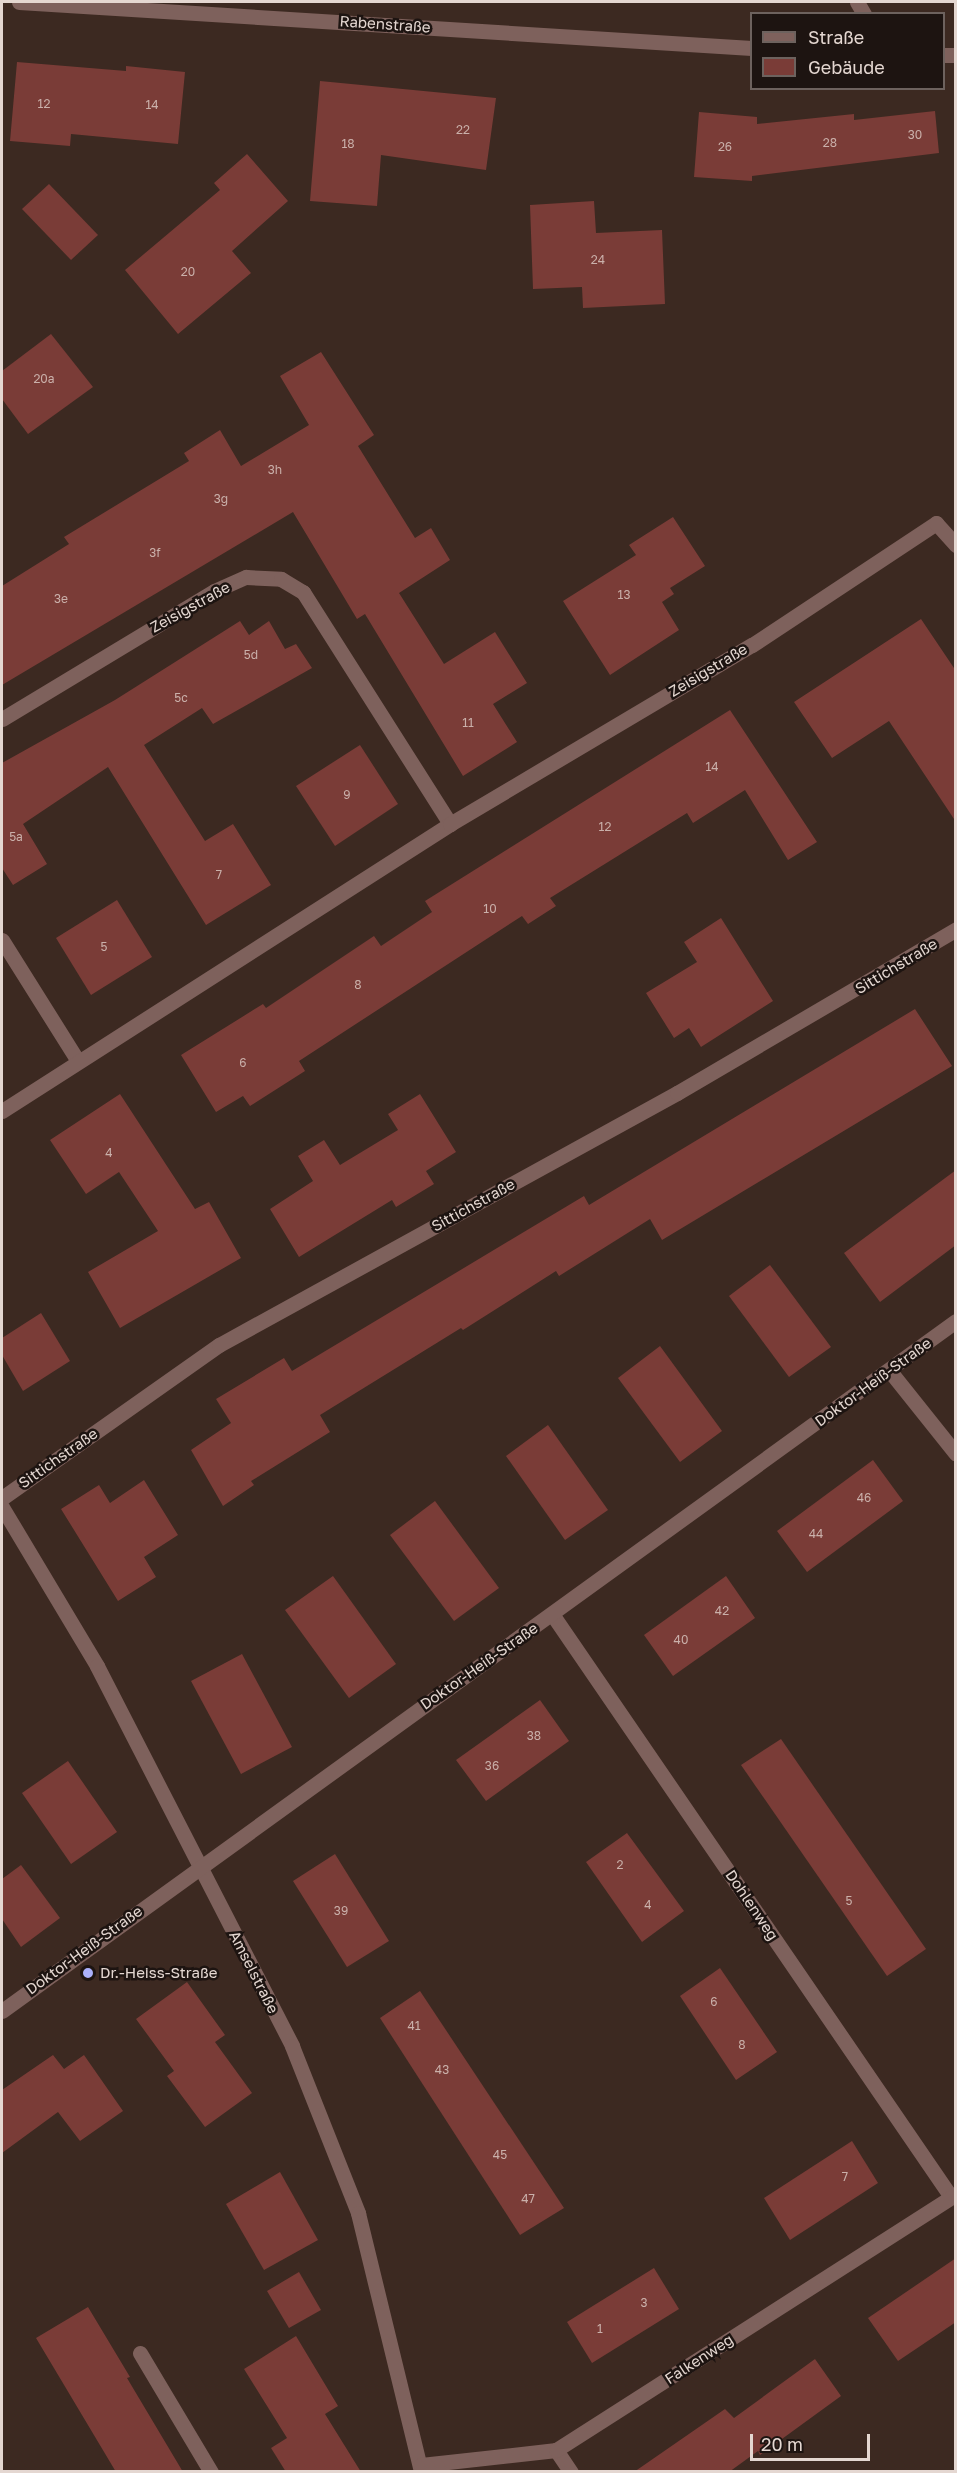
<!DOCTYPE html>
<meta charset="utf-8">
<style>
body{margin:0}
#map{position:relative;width:957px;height:2473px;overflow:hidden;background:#3c2921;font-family:"Golos Text",sans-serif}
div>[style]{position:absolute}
.building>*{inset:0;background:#7a3c37}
.street>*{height:15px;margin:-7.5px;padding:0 7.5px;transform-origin:7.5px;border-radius:7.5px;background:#7e615c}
.dots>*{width:16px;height:16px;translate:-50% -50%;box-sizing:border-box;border:3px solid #1d1411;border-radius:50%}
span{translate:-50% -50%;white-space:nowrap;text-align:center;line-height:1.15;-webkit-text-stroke:5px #1d1411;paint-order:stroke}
.number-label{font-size:12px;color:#cab0aa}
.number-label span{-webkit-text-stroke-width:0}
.street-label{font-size:15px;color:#e4d7d1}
.poi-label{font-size:15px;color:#e4d7d1}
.left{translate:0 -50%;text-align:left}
.frame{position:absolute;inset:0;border:3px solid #e4d7d1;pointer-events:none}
.legend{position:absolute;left:750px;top:12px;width:195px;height:78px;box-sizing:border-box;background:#1d1411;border:2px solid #6d625e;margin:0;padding:8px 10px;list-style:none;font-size:18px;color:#e4d7d1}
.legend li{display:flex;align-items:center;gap:12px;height:30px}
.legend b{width:30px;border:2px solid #6d625e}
.scale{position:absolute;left:750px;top:2434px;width:120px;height:27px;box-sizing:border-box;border:3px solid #e4d7d1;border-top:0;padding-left:8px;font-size:18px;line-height:21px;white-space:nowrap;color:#e4d7d1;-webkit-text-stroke:4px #1d1411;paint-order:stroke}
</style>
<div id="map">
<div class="building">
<i style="clip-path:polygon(17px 62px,126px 71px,126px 66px,185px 72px,178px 144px,71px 134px,70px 146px,10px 141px)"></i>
<i style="clip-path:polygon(320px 81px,496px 98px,486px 170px,381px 155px,377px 206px,310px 201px)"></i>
<i style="clip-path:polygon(935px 111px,939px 153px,752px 176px,752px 181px,694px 177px,699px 112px,757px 117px,757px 124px,854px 114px,854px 120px)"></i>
<i style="clip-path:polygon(247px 154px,288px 201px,232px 251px,251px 273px,178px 334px,125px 270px,220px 190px,214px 183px)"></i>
<i style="clip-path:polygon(49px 184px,98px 235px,71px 260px,22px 209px)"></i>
<i style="clip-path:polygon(594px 201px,596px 233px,662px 230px,665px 304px,583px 308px,582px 287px,533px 289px,530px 205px)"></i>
<i style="clip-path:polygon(51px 334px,93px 387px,28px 434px,2px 399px,2px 371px)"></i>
<i style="clip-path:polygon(321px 352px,374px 435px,358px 446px,415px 538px,431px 528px,450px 560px,399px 593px,444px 664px,495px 632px,527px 683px,493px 704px,517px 742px,463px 776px,365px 614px,357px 619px,293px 512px,2px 685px,2px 586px,69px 544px,64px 537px,189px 461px,184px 453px,220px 430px,241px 466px,309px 425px,280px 376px)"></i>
<i style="clip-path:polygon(673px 517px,705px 566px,670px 588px,674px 594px,662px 602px,679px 630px,610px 675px,563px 601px,636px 555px,629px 545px)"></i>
<i style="clip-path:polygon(921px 619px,956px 671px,956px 822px,889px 721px,832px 758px,794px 702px)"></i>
<i style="clip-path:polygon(240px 621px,249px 635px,269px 621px,285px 649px,296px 644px,312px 668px,213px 724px,202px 708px,144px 745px,205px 841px,233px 824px,271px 885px,206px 925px,108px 767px,23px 824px,47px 864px,13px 885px,2px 868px,2px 763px,115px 700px)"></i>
<i style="clip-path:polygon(730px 710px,817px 842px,788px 860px,745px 790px,693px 823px,687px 813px,550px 898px,556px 906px,528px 924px,522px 916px,299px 1061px,305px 1071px,250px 1106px,243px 1096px,216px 1112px,181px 1055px,263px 1004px,266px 1008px,374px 936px,381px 946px,432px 912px,425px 901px)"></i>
<i style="clip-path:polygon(360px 745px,398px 804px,335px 846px,296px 786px)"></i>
<i style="clip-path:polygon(117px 900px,152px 957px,91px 995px,56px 938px)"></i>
<i style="clip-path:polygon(721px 918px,773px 1001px,701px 1047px,689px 1028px,674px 1038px,646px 993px,697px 962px,684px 942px)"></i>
<i style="clip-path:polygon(915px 1009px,952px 1066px,662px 1240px,650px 1219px,559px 1276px,556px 1271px,463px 1330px,461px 1328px,320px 1415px,330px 1432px,251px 1481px,254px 1485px,223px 1506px,191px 1450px,231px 1423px,216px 1399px,284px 1358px,292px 1371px,584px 1196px,589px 1205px)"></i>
<i style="clip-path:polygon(120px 1094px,195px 1209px,209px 1202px,241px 1258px,120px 1328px,88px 1272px,158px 1231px,119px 1172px,86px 1194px,50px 1140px)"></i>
<i style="clip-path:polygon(420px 1094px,456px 1152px,426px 1171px,434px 1184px,396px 1207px,392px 1200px,299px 1257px,270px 1209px,313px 1181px,298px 1156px,324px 1140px,340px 1165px,398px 1130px,388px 1114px)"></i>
<i style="clip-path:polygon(956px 1170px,956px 1245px,880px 1302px,844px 1253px)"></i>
<i style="clip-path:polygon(770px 1265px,831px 1347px,789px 1377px,729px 1296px)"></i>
<i style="clip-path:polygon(41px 1313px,70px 1361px,23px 1391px,2px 1355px,2px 1338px)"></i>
<i style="clip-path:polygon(660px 1346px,722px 1431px,680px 1462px,618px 1378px)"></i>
<i style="clip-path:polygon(548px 1425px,608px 1510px,565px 1540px,506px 1456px)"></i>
<i style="clip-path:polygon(873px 1460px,903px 1501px,807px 1572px,777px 1531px)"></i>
<i style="clip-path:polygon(144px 1480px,178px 1535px,144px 1557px,156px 1577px,118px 1601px,61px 1509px,99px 1485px,110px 1503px)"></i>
<i style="clip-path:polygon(435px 1501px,499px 1588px,454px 1621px,390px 1535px)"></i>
<i style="clip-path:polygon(333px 1576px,396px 1664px,349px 1698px,285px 1610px)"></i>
<i style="clip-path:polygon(726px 1576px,755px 1618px,673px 1676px,644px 1635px)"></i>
<i style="clip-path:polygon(242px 1654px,292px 1747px,241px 1774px,191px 1681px)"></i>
<i style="clip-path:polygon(540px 1700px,569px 1741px,486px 1801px,456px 1760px)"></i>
<i style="clip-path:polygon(781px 1739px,926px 1949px,887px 1976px,741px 1765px)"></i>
<i style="clip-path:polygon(68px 1761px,117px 1832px,71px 1864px,22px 1793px)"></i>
<i style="clip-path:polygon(627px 1833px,684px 1911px,642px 1942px,586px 1862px)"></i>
<i style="clip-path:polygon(335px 1854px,389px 1941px,347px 1967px,293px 1881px)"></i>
<i style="clip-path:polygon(21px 1865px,60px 1918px,21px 1947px,2px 1919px,2px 1879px)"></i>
<i style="clip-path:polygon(720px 1968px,777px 2052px,736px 2080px,680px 1996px)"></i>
<i style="clip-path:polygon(187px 1982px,225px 2035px,215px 2042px,252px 2093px,205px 2127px,167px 2076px,174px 2071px,136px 2019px)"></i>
<i style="clip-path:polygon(420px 1991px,564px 2208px,520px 2235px,380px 2018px)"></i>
<i style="clip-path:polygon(53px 2055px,64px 2069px,84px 2055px,123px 2111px,80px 2141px,58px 2112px,2px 2153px,2px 2090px)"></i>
<i style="clip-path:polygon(852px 2141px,878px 2183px,790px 2240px,764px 2198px)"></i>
<i style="clip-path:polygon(280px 2172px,318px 2240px,264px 2270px,226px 2204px)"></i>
<i style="clip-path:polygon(956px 2258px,956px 2322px,898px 2361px,868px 2318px)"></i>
<i style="clip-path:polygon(654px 2268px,679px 2309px,592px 2363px,567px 2322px)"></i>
<i style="clip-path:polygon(299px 2272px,321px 2310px,289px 2328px,267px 2291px)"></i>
<i style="clip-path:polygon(88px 2307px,130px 2377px,127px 2378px,183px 2472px,116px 2472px,36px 2338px)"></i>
<i style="clip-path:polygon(296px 2336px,338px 2406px,325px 2414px,361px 2472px,286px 2472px,271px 2448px,287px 2438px,244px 2369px)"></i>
<i style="clip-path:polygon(815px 2359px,841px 2396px,760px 2455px,758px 2451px,729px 2472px,634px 2472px,725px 2409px,734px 2418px)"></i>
</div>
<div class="street">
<i style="left:19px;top:2px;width:734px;rotate:3.59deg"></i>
<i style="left:857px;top:2px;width:14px;rotate:60deg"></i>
<i style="left:944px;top:55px;width:12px"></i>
<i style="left:2px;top:719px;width:248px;rotate:-31.1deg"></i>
<i style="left:214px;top:591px;width:35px;rotate:-24deg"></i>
<i style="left:246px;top:577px;width:35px;rotate:3deg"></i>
<i style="left:281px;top:579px;width:26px;rotate:31deg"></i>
<i style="left:303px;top:592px;width:275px;rotate:57.6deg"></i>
<i style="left:2px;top:940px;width:143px;rotate:57.9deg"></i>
<i style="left:2px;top:1111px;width:532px;rotate:-32.64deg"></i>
<i style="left:450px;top:824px;width:351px;rotate:-30.7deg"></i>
<i style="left:752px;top:645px;width:221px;rotate:-33.5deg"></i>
<i style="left:936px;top:523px;width:30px;rotate:48deg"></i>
<i style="left:889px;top:1370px;width:107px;rotate:51.4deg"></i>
<i style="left:2px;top:1498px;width:266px;rotate:-35.2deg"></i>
<i style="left:219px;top:1345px;width:523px;rotate:-28.82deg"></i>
<i style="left:677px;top:1093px;width:324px;rotate:-30.4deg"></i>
<i style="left:2px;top:1507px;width:185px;rotate:59.1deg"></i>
<i style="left:97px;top:1666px;width:427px;rotate:62.8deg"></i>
<i style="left:292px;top:2046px;width:180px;rotate:68.4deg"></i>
<i style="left:358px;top:2213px;width:267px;rotate:76.3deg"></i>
<i style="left:552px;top:1614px;width:706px;rotate:55.61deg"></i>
<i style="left:2px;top:2011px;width:1177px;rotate:-35.88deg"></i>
<i style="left:140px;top:2353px;width:139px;rotate:59.2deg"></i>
<i style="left:556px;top:2450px;width:27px;rotate:56deg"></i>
<i style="left:421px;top:2465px;width:136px;rotate:-6.3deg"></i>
<i style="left:556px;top:2450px;width:475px;rotate:-32.6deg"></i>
</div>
<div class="dots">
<i style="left:88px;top:1973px;background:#aab0fb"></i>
</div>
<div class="number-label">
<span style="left:44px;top:104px">12</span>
<span style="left:152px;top:105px">14</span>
<span style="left:463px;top:130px">22</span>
<span style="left:915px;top:135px">30</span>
<span style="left:830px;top:143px">28</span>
<span style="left:348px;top:144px">18</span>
<span style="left:725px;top:147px">26</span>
<span style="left:598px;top:260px">24</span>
<span style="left:188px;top:272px">20</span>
<span style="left:44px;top:379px">20a</span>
<span style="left:275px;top:470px">3h</span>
<span style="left:221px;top:499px">3g</span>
<span style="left:155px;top:553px">3f</span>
<span style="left:624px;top:595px">13</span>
<span style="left:61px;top:599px">3e</span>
<span style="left:251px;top:655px">5d</span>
<span style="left:181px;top:698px">5c</span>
<span style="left:468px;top:723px">11</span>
<span style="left:712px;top:767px">14</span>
<span style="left:347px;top:795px">9</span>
<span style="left:605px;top:827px">12</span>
<span style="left:16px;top:837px">5a</span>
<span style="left:219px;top:875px">7</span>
<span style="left:490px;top:909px">10</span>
<span style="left:104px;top:947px">5</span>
<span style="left:358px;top:985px">8</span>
<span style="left:243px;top:1063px">6</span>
<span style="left:109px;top:1153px">4</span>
<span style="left:864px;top:1498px">46</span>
<span style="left:816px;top:1534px">44</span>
<span style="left:722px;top:1611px">42</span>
<span style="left:681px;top:1640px">40</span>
<span style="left:534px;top:1736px">38</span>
<span style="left:492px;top:1766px">36</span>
<span style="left:620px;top:1865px">2</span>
<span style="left:849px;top:1901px">5</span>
<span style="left:648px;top:1905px">4</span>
<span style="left:341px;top:1911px">39</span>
<span style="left:714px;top:2002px">6</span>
<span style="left:414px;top:2026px">41</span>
<span style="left:742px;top:2045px">8</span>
<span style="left:442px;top:2070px">43</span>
<span style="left:500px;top:2155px">45</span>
<span style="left:845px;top:2177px">7</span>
<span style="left:528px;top:2199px">47</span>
<span style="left:644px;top:2303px">3</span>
<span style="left:600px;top:2329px">1</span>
</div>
<div class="street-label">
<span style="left:385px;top:24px;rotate:4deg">Rabenstraße</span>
<span style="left:190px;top:607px;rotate:-29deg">Zeisigstraße</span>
<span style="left:708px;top:670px;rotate:-31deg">Zeisigstraße</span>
<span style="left:896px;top:966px;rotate:-31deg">Sittichstraße</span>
<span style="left:473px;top:1205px;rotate:-29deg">Sittichstraße</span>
<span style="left:873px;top:1382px;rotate:-36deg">Doktor-Heiß-Straße</span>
<span style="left:58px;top:1458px;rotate:-35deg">Sittichstraße</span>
<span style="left:479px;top:1666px;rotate:-35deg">Doktor-Heiß-Straße</span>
<span style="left:752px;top:1905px;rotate:56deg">Dohlenweg</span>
<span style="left:84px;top:1950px;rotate:-36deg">Doktor-Heiß-Straße</span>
<span style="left:254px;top:1972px;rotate:63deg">Amselstraße</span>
<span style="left:699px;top:2359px;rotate:-33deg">Falkenweg</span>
</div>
<div class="poi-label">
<span class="left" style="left:100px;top:1973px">Dr.-Heiss-Straße</span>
</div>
<div class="frame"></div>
<ul class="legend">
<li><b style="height:8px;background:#7e615c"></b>Straße</li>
<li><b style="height:16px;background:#7a3c37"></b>Gebäude</li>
</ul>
<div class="scale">20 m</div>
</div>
